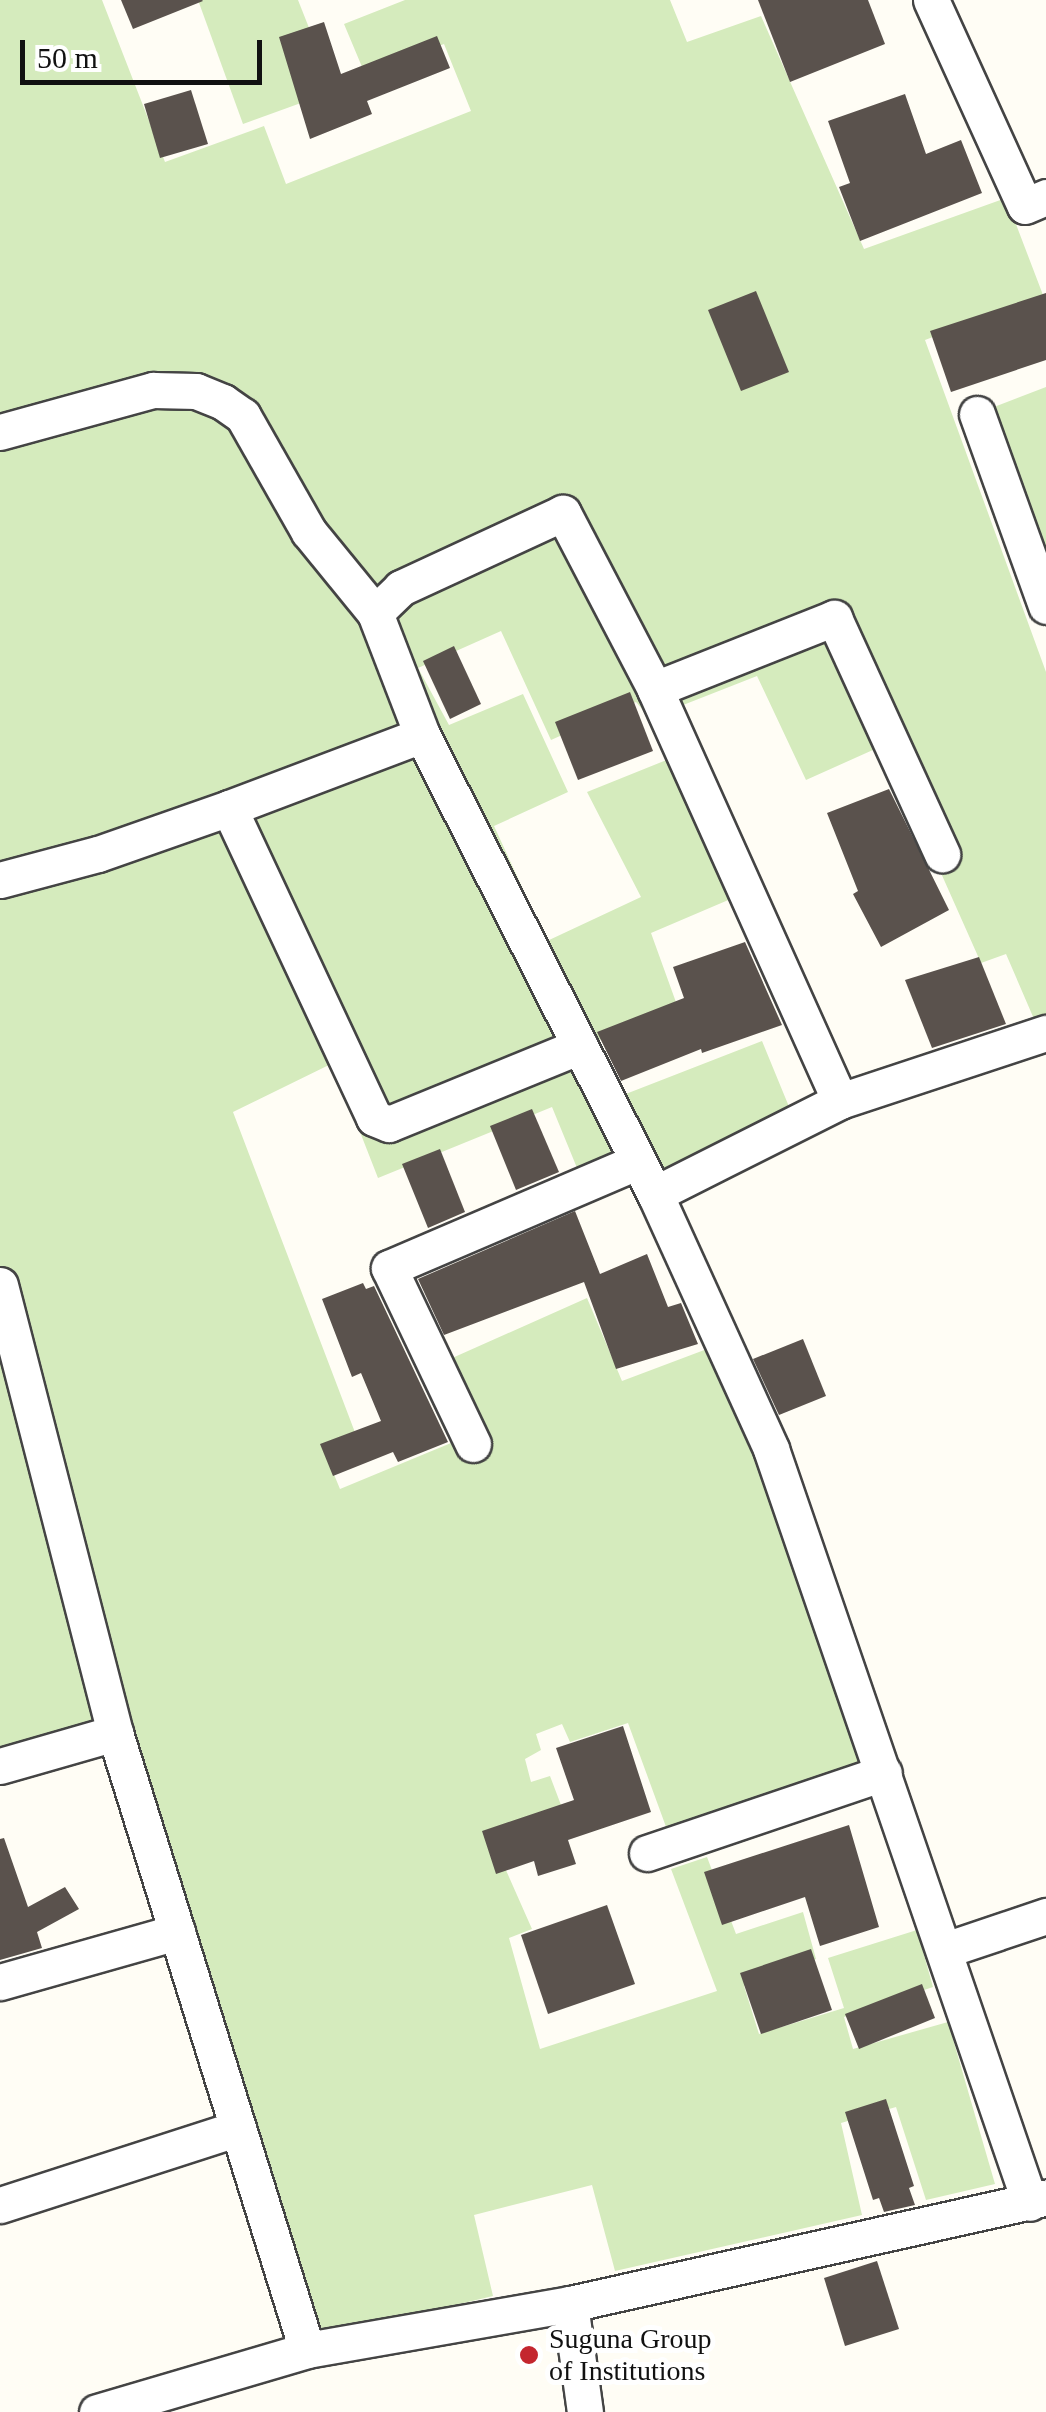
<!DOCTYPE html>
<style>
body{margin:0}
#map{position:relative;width:1046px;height:2412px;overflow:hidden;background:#fffdf5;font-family:Georgia,serif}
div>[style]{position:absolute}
.green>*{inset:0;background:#d5ebbd}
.building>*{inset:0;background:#5a524d}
.roads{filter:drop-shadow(2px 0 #444) drop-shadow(-2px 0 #444) drop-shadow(0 2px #444) drop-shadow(0 -2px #444)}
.minor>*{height:35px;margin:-17.5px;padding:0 17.5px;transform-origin:17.5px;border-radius:17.5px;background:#fff}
.dots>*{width:28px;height:28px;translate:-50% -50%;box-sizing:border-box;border:5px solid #fff;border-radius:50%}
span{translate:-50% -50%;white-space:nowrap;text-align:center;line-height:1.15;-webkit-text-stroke:10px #fff;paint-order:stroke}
.poi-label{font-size:28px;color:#111}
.left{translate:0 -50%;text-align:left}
.scale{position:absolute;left:20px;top:40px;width:242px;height:45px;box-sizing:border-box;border:5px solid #111;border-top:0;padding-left:12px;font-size:30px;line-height:35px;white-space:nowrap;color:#111;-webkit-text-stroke:8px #fff;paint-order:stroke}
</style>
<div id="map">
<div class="green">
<i style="clip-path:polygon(0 0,102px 0,165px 162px,264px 126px,286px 184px,471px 111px,444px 44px,365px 74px,344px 24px,405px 0,670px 0,687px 42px,761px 16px,864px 249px,1006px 198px,1043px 295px,925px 340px,1046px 672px,1046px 1015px,1034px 1019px,1006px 954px,981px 963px,884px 745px,806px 780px,757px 676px,650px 718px,636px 702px,551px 740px,501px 631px,418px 668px,449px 725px,523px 694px,568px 792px,494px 826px,547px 941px,641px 897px,587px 792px,669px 759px,733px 898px,651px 933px,677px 1005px,593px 1043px,618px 1097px,762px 1041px,792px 1114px,591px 1202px,552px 1107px,378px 1178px,333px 1063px,233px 1112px,356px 1435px,323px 1448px,340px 1489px,480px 1431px,450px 1359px,587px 1298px,622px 1381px,707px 1349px,764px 1461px,874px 1766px,669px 1835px,628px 1723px,570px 1742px,562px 1724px,536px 1734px,541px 1750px,525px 1759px,531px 1782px,550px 1776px,561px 1805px,489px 1832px,532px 1929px,509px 1938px,540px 2049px,717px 1991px,671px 1869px,707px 1857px,736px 1934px,803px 1912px,816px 1959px,744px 1986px,759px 2034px,844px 2008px,828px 1958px,917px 1930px,933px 1987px,844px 2017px,853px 2049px,948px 2022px,995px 2184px,926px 2200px,896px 2107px,841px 2123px,862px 2215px,615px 2271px,592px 2185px,474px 2215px,493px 2296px,316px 2338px,124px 1714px,0 1748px)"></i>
<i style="clip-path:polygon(198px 0,298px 0,334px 91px,243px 124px)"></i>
<i style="clip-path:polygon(1046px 387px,1046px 553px,994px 407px)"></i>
</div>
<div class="building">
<i style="clip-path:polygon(121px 0,202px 0,203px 1px,133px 29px)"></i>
<i style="clip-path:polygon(758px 0,868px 0,885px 44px,790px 82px)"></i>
<i style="clip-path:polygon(324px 22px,341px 74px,437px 36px,450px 68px,367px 101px,372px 114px,310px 139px,279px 37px)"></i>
<i style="clip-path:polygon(191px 90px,208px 144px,160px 158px,144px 104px)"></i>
<i style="clip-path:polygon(905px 94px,926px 154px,961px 140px,982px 193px,860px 241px,839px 187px,850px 183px,828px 121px)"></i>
<i style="clip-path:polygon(756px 291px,789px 372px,741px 391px,708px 310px)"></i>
<i style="clip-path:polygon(1046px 293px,1046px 360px,951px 392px,930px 331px)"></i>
<i style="clip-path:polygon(454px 646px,481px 704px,450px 719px,423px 661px)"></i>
<i style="clip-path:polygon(630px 692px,653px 751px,578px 780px,555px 722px)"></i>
<i style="clip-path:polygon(889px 789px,949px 910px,881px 947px,853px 894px,858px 891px,827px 813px)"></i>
<i style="clip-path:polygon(745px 942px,782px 1025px,702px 1053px,701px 1049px,621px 1081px,597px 1032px,684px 998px,673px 967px)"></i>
<i style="clip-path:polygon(979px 957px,1006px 1024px,932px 1048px,905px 980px)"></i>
<i style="clip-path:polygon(532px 1109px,559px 1172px,516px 1190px,490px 1126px)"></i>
<i style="clip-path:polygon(440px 1149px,465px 1212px,428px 1228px,402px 1164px)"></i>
<i style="clip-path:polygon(575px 1211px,600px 1274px,647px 1254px,668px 1307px,681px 1303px,698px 1344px,616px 1369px,584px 1282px,444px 1335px,418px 1279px)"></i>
<i style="clip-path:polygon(363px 1283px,366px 1289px,374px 1286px,448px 1442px,398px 1462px,393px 1452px,333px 1476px,320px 1444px,381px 1421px,361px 1373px,352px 1377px,322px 1299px)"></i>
<i style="clip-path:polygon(803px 1339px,826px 1396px,779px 1415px,753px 1359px)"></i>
<i style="clip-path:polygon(623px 1726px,651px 1812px,568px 1840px,576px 1864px,538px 1876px,534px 1861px,496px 1874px,482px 1831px,574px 1800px,556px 1748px)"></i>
<i style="clip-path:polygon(849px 1825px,879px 1927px,820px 1946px,805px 1897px,722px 1925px,704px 1872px)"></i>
<i style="clip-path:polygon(4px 1838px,28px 1907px,65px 1887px,79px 1909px,37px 1932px,42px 1948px,0 1960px,0 1839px)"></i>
<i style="clip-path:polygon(607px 1905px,635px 1984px,548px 2014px,521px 1935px)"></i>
<i style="clip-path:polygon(811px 1949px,832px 2010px,761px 2034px,740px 1973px)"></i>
<i style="clip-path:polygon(922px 1984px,935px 2018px,859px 2049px,845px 2014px)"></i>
<i style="clip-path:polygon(886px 2099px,914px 2186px,909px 2188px,915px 2205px,884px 2212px,879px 2198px,873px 2200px,845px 2112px)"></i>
<i style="clip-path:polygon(877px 2261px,899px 2329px,845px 2346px,824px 2278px)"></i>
</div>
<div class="roads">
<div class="minor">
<i style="left:931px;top:0;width:226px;rotate:65.5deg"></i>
<i style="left:1025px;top:206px;width:23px;rotate:-23deg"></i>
<i style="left:977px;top:414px;width:204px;rotate:70.2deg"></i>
<i style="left:0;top:432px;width:159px;rotate:-15.4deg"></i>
<i style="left:153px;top:390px;width:43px;rotate:1.3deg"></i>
<i style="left:196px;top:391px;width:29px;rotate:22deg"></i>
<i style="left:223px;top:402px;width:24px;rotate:35deg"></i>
<i style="left:243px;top:416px;width:133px;rotate:60.4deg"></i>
<i style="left:309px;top:532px;width:104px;rotate:50.8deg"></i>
<i style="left:655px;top:689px;width:193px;rotate:-21.6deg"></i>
<i style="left:834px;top:618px;width:260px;rotate:65.4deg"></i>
<i style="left:422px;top:735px;width:206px;rotate:159.3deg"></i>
<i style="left:229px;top:808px;width:342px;rotate:64.9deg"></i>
<i style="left:374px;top:1118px;width:16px;rotate:22deg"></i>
<i style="left:389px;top:1124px;width:206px;rotate:-22.2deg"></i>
<i style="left:0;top:880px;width:101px;rotate:-14.9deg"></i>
<i style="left:98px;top:854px;width:139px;rotate:-19.3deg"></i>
<i style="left:840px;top:1101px;width:217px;rotate:-18.3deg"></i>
<i style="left:655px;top:1194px;width:207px;rotate:-26.7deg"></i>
<i style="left:840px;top:1101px;width:452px;rotate:-114.2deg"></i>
<i style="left:655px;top:689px;width:199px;rotate:-117.6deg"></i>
<i style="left:563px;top:513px;width:179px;rotate:155.2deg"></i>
<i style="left:401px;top:588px;width:36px;rotate:136deg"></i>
<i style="left:375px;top:613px;width:131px;rotate:68.9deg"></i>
<i style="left:422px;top:735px;width:515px;rotate:63.09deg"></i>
<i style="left:655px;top:1194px;width:280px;rotate:65.5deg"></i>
<i style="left:771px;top:1449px;width:797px;rotate:71.04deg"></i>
<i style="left:0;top:1285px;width:463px;rotate:75.6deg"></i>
<i style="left:473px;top:1444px;width:195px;rotate:-115.5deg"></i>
<i style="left:389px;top:1268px;width:269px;rotate:-23.2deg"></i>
<i style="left:0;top:1766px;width:120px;rotate:-16deg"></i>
<i style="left:115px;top:1733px;width:646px;rotate:72.71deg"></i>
<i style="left:307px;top:2350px;width:267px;rotate:-9.9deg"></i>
<i style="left:570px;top:2304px;width:488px;rotate:-12.6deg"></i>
<i style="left:647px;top:1853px;width:250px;rotate:-18.7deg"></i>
<i style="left:945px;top:1950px;width:107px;rotate:-18.6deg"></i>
<i style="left:0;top:1982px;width:184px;rotate:-15.8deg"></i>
<i style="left:0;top:2205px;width:250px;rotate:-17.9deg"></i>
<i style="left:570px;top:2304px;width:109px;rotate:82.1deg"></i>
<i style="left:97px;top:2412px;width:219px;rotate:-16.4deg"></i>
</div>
</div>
<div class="dots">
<i style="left:529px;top:2355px;background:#c4262e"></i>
</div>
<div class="poi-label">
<span class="left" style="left:549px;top:2355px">Suguna Group<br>of Institutions</span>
</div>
<div class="scale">50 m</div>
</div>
